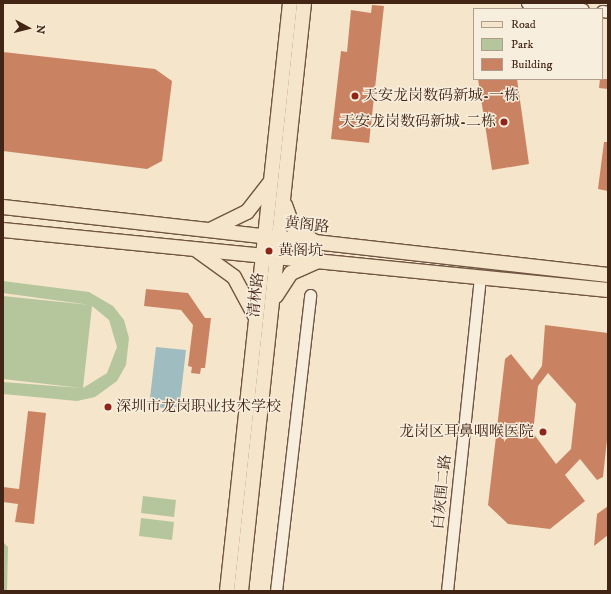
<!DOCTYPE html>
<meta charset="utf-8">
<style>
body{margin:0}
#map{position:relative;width:611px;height:594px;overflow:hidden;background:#f5e5cb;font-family:"IM FELL DW Pica","Noto Serif SC",serif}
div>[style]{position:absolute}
.green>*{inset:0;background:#b6c69c}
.water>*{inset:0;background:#9fbdc0}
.building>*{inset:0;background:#ca8362}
.roads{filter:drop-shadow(1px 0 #705542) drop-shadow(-1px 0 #705542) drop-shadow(0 1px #705542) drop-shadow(0 -1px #705542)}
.minor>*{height:11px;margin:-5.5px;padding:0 5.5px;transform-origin:5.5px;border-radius:5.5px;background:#f8eedd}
.major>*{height:14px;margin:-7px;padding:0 7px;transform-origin:7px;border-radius:7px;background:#f5e5cb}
.dots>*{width:11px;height:11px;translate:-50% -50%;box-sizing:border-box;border:2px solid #f8eedd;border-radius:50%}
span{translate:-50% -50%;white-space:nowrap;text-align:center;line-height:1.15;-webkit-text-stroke:3px #f8eedd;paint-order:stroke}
.poi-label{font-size:15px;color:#432515}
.left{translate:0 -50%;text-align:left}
.right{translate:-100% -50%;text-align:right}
.street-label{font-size:15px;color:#432515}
.frame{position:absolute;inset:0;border:4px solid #432515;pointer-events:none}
.legend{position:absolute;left:473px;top:8px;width:130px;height:72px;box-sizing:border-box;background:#f8eedd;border:1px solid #b09e8d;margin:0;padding:5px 7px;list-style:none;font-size:12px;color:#432515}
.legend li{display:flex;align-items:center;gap:8px;height:20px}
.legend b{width:20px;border:1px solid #b09e8d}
.north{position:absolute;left:8px;top:8px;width:40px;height:40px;-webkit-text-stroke:3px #f8eedd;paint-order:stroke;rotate:97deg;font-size:11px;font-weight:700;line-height:16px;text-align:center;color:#432515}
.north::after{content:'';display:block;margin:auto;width:14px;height:18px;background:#432515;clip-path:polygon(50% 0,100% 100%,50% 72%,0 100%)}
</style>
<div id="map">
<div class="green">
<i style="clip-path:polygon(evenodd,3px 281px,89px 292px,113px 306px,124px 320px,129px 338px,126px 365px,117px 381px,95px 397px,77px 401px,3px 394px,3px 382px,81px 388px,3px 379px,3px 296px,90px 305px,3px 293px,3px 281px,92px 306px,109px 320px,117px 347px,107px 373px,83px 388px,92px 306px)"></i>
<i style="clip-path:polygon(143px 496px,176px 500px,174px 517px,141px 513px)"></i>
<i style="clip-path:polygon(141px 518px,174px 522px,172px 540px,139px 536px)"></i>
<i style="clip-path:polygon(3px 542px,8px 547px,7px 591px,3px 591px)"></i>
</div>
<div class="water">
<i style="clip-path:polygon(156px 347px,186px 350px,179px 410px,149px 406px)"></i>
</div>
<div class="building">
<i style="clip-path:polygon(372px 5px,384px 6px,369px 143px,331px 139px,341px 51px,347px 52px,351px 10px,371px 13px)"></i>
<i style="clip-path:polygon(3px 52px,155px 69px,172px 81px,162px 161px,147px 169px,3px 151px)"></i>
<i style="clip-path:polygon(478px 79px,517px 79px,529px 164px,492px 170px)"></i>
<i style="clip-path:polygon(600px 79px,608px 79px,608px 89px,599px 88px)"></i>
<i style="clip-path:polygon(604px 142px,608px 142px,608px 191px,598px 189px)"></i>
<i style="clip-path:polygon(146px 289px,188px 293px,205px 318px,211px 318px,205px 368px,201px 368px,200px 374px,191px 373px,192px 367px,188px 366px,193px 325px,181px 310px,144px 306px)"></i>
<i style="clip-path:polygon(evenodd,545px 325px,608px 333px,608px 431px,603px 477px,597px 480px,580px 459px,565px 475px,585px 501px,550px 529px,508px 524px,488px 505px,505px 359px,511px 354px,532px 380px,542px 366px,545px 325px,548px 373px,576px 404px,571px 449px,556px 464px,533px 433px,538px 386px,548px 373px)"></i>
<i style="clip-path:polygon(28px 411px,46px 413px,34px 524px,15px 522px,18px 504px,3px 502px,3px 487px,19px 489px)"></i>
<i style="clip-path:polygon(608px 506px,608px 535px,594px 546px,597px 514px)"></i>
</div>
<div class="roads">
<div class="minor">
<i style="left:527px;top:3px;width:56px;rotate:6.1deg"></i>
<i style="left:602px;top:11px;width:6px;rotate:9deg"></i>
<i style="left:276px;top:591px;width:298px;rotate:-83.4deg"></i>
<i style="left:447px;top:591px;width:316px;rotate:-84deg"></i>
</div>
<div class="major">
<i style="left:285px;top:205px;width:23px;rotate:70deg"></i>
<i style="left:293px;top:227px;width:25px;rotate:34deg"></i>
<i style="left:3px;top:207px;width:609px;rotate:6.41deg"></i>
<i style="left:212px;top:229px;width:39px;rotate:-26deg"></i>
<i style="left:247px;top:212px;width:36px;rotate:-52deg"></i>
<i style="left:3px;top:230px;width:608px;rotate:5.66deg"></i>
<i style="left:198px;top:251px;width:44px;rotate:35.8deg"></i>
<i style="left:234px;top:277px;width:44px;rotate:61.7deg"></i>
<i style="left:276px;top:296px;width:27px;rotate:-57deg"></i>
<i style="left:291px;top:273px;width:27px;rotate:-24deg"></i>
<i style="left:227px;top:591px;width:591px;rotate:-83.88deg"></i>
<i style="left:241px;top:591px;width:591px;rotate:-83.88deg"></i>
</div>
</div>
<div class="dots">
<i style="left:355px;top:96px;background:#8f2418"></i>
<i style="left:504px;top:122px;background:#8f2418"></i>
<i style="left:269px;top:251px;background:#8f2418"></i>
<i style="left:108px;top:407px;background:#8f2418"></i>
<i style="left:543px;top:432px;background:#8f2418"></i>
</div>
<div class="poi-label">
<span class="left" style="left:363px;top:96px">天安龙岗数码新城-一栋</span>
<span class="right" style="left:496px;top:122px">天安龙岗数码新城-二栋</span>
<span class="left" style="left:278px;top:251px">黄阁坑</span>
<span class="left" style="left:116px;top:407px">深圳市龙岗职业技术学校</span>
<span class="right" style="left:534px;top:432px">龙岗区耳鼻咽喉医院</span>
</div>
<div class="street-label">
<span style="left:307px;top:225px;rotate:6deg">黄阁路</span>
<span style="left:256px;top:295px;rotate:-84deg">清林路</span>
<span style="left:442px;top:492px;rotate:-84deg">白灰围二路</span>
</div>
<div class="frame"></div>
<ul class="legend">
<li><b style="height:5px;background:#f5e5cb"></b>Road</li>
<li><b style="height:11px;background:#b6c69c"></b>Park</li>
<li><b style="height:11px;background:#ca8362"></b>Building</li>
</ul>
<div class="north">N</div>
</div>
